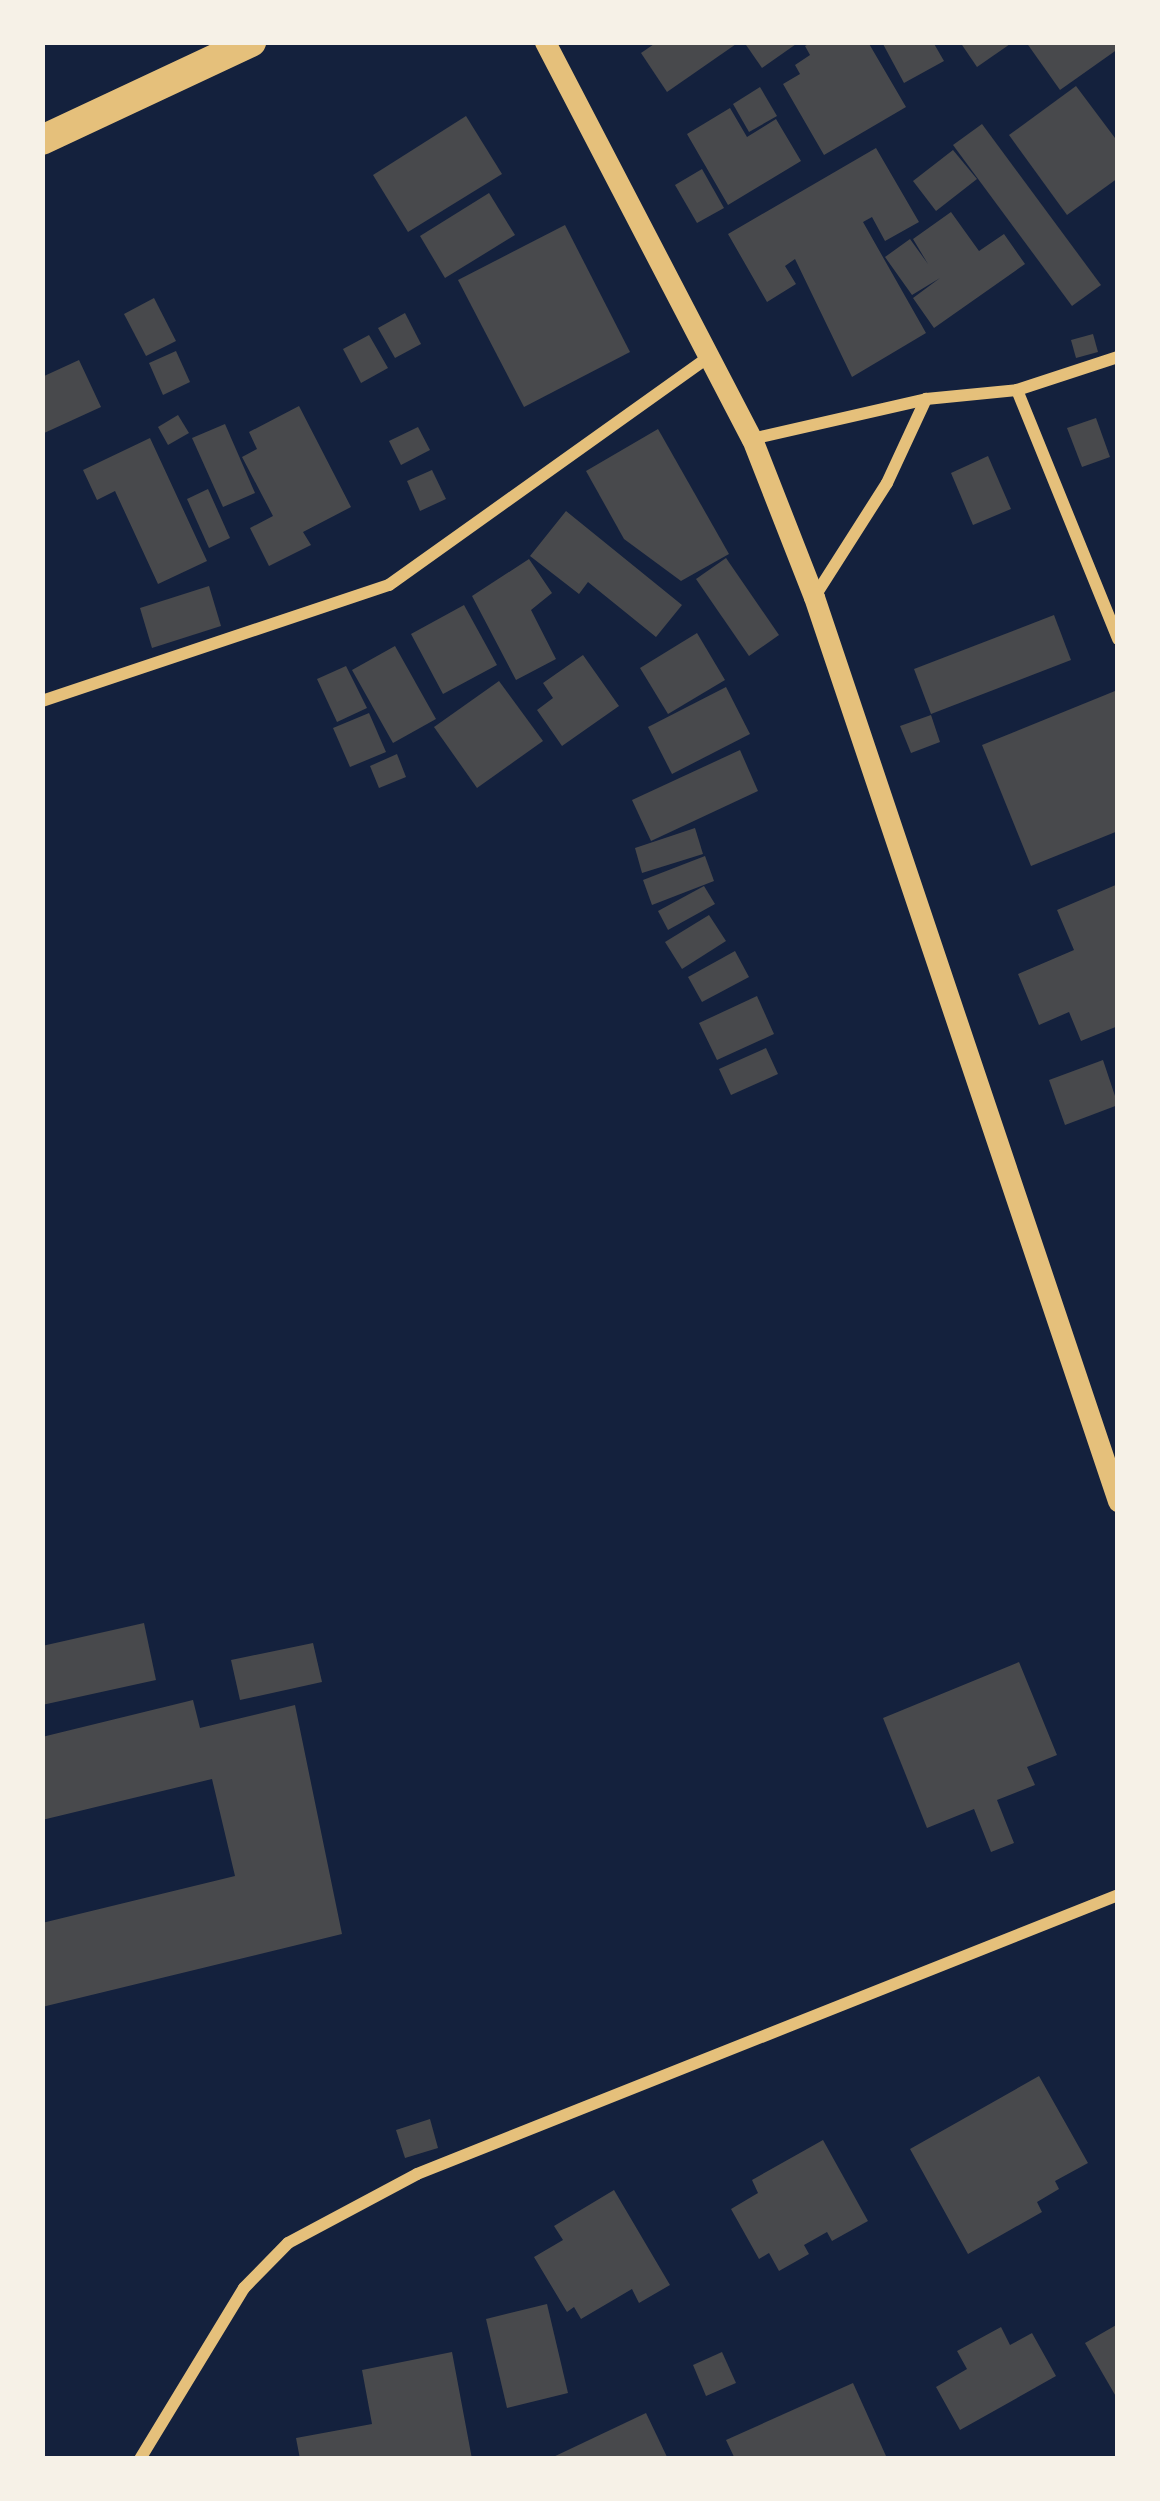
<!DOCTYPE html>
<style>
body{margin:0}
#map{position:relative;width:1160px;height:2501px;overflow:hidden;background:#14213d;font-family:Manrope,sans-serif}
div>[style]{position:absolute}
.building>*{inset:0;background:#48494c}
.minor>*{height:12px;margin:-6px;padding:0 6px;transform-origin:6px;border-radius:6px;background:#e5c07b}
.tertiary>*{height:21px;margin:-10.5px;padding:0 10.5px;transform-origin:10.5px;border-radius:10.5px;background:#e5c07b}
.primary>*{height:30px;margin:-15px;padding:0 15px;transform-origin:15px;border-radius:15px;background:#e5c07b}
span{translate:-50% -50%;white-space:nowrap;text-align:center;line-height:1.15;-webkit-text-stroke:9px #f6f1e7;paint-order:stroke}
.frame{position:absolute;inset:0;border:45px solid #f6f1e7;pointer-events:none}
</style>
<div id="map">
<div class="building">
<i style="clip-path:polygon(657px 42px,739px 42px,667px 92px,641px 53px)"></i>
<i style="clip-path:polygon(744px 42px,799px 42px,762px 68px)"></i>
<i style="clip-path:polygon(812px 42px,868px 42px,906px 107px,824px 155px,783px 84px,800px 74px,795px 65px,810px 55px,805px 46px)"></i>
<i style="clip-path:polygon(933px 42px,944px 61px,904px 83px,883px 44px)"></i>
<i style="clip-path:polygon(960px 42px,1013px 42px,977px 67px)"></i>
<i style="clip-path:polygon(1026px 42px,1118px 42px,1118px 49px,1060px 90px)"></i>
<i style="clip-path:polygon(1076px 86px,1118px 142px,1118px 178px,1067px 215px,1009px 135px)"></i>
<i style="clip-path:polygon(760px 87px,777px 116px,749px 132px,733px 104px)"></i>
<i style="clip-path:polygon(730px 108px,747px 137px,776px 119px,801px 161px,728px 205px,687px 134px)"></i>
<i style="clip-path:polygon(466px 116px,502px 174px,408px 232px,373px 175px)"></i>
<i style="clip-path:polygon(982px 124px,1101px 285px,1072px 306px,953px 145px)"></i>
<i style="clip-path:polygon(876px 148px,919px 222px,885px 241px,872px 217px,863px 222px,926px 333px,852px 377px,795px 259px,785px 266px,796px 284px,767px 302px,728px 234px)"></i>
<i style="clip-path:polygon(953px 150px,977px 179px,936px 211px,913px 181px)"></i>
<i style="clip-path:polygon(702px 169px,724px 208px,697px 223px,675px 185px)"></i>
<i style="clip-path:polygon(489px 193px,515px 235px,445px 278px,420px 236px)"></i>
<i style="clip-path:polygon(951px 212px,979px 251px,1004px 234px,1025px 264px,934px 328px,913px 298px,940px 278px,912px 295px,885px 257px,910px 239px,928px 264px,913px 239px)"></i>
<i style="clip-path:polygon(565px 225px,630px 352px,524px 407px,458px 280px)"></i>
<i style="clip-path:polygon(154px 298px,176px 341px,146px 356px,124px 314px)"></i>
<i style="clip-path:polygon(405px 313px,421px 344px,395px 358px,378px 328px)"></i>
<i style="clip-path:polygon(1093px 334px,1098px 352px,1076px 358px,1071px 340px)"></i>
<i style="clip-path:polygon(369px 335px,388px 368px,361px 383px,343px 349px)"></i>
<i style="clip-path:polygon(176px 351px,190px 382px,163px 395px,149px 363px)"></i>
<i style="clip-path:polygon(79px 360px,101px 407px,42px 434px,42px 377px)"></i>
<i style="clip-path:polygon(299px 406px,351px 507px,303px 532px,311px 545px,269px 566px,250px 528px,273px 516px,242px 457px,257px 449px,249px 432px)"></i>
<i style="clip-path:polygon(178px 415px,189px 433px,168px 445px,158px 427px)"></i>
<i style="clip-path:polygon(1096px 418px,1110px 457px,1082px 467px,1067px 428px)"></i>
<i style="clip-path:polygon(225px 424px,255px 493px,223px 507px,192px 438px)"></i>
<i style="clip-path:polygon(418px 427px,430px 450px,401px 465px,389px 441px)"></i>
<i style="clip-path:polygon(658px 429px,729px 554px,681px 581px,624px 539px,586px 471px)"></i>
<i style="clip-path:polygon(150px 438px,207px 561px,158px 584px,115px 491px,97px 500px,83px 470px)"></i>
<i style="clip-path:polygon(988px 456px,1011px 509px,973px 525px,951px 473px)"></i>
<i style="clip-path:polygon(432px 470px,446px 499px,420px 511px,407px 481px)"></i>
<i style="clip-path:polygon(208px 489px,230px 538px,209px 548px,187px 499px)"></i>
<i style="clip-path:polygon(566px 511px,682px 605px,656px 637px,588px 582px,579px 594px,530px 556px)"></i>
<i style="clip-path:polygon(726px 558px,779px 635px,749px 656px,696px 579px)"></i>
<i style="clip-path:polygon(529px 559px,552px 593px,531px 610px,556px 659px,516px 680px,472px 596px)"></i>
<i style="clip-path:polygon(209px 586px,221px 626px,152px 648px,140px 608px)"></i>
<i style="clip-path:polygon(464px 605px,497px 665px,443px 694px,411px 634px)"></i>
<i style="clip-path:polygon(1054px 615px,1071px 660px,931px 714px,914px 669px)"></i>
<i style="clip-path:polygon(697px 633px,725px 680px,668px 714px,640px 668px)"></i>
<i style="clip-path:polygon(395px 646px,436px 719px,393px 743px,352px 670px)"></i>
<i style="clip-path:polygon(583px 655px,619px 706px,562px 746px,537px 710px,553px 698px,543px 683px)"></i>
<i style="clip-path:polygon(346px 666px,367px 708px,337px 722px,317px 679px)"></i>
<i style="clip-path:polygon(499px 681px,543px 741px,477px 788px,434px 727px)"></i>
<i style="clip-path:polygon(726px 687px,750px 734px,672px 774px,648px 727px)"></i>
<i style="clip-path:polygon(1115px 691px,1118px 831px,1031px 866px,982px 745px)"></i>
<i style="clip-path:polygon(369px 713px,386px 752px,350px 767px,333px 728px)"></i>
<i style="clip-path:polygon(931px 715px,940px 742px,911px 753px,900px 726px)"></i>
<i style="clip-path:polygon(740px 750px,758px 791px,651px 841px,632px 800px)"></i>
<i style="clip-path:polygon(397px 754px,406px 777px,379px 788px,370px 766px)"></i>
<i style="clip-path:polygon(695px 828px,703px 854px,642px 873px,635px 848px)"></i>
<i style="clip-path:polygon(705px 856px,714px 881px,652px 905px,643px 880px)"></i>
<i style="clip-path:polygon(1118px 884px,1118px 1026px,1081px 1041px,1069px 1012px,1039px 1025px,1018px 974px,1074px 950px,1057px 910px)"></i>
<i style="clip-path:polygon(704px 886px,715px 904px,668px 930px,658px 911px)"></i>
<i style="clip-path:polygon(709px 915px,726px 941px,682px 969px,665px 942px)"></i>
<i style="clip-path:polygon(735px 951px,749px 977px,702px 1002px,688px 977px)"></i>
<i style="clip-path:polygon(757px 996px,774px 1034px,717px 1060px,699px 1023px)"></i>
<i style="clip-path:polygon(766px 1048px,778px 1074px,731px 1095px,719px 1069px)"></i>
<i style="clip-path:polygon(1103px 1060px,1118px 1105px,1065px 1125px,1049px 1080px)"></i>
<i style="clip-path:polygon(144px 1623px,156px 1680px,42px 1705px,42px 1646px)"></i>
<i style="clip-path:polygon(313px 1643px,322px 1682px,240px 1700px,231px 1660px)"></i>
<i style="clip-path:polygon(1019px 1662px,1057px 1755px,1027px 1767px,1035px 1785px,997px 1800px,1014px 1843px,991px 1852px,974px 1809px,927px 1828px,883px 1718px)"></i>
<i style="clip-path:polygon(193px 1700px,200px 1728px,295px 1705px,342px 1934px,42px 2007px,42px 1923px,235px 1876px,212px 1779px,42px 1820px,42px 1737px)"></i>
<i style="clip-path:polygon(1039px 2076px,1088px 2163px,1055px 2181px,1059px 2189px,1037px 2202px,1042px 2212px,968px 2254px,910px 2149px)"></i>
<i style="clip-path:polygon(430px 2119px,438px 2148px,405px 2158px,396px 2130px)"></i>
<i style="clip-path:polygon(823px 2140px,868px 2221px,832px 2241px,827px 2232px,804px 2245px,809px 2254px,779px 2271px,769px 2253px,759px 2259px,731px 2209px,758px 2193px,752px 2180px)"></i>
<i style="clip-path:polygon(614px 2190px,670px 2285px,639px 2303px,632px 2289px,581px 2319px,574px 2307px,567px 2312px,534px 2257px,563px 2240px,554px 2226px)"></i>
<i style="clip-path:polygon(547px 2304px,568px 2393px,507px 2408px,486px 2319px)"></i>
<i style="clip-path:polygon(1118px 2324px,1118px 2400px,1085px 2343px)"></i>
<i style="clip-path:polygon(1001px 2327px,1010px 2345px,1032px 2333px,1056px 2376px,960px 2430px,936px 2387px,967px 2369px,957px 2351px)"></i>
<i style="clip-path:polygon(452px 2352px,472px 2459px,300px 2459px,296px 2438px,372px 2424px,362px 2370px)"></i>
<i style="clip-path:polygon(722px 2352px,736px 2383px,706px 2396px,693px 2365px)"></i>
<i style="clip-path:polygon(853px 2383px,886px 2456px,735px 2459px,726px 2440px)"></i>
<i style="clip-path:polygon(646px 2413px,668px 2459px,549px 2459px)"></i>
</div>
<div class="minor">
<i style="left:1017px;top:390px;width:269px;rotate:67.9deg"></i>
<i style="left:752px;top:439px;width:179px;rotate:-12.9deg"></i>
<i style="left:926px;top:399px;width:91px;rotate:-5.6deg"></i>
<i style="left:1017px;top:390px;width:106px;rotate:-18.1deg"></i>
<i style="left:815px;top:596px;width:134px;rotate:-57.5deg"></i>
<i style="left:887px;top:483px;width:93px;rotate:-65.1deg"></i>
<i style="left:42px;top:701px;width:366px;rotate:-18.5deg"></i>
<i style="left:389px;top:585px;width:389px;rotate:-35.5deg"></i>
<i style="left:140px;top:2459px;width:200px;rotate:-58.7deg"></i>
<i style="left:244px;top:2288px;width:63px;rotate:-45.6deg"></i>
<i style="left:288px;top:2243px;width:146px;rotate:-28.1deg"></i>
<i style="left:417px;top:2174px;width:754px;rotate:-21.7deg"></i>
</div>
<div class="tertiary">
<i style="left:545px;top:42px;width:448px;rotate:62.5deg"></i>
<i style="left:752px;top:439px;width:170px;rotate:68.6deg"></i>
<i style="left:814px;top:597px;width:954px;rotate:71.41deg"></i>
</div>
<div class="primary">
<i style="left:42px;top:140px;width:231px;rotate:-25.1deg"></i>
</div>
<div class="frame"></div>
</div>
